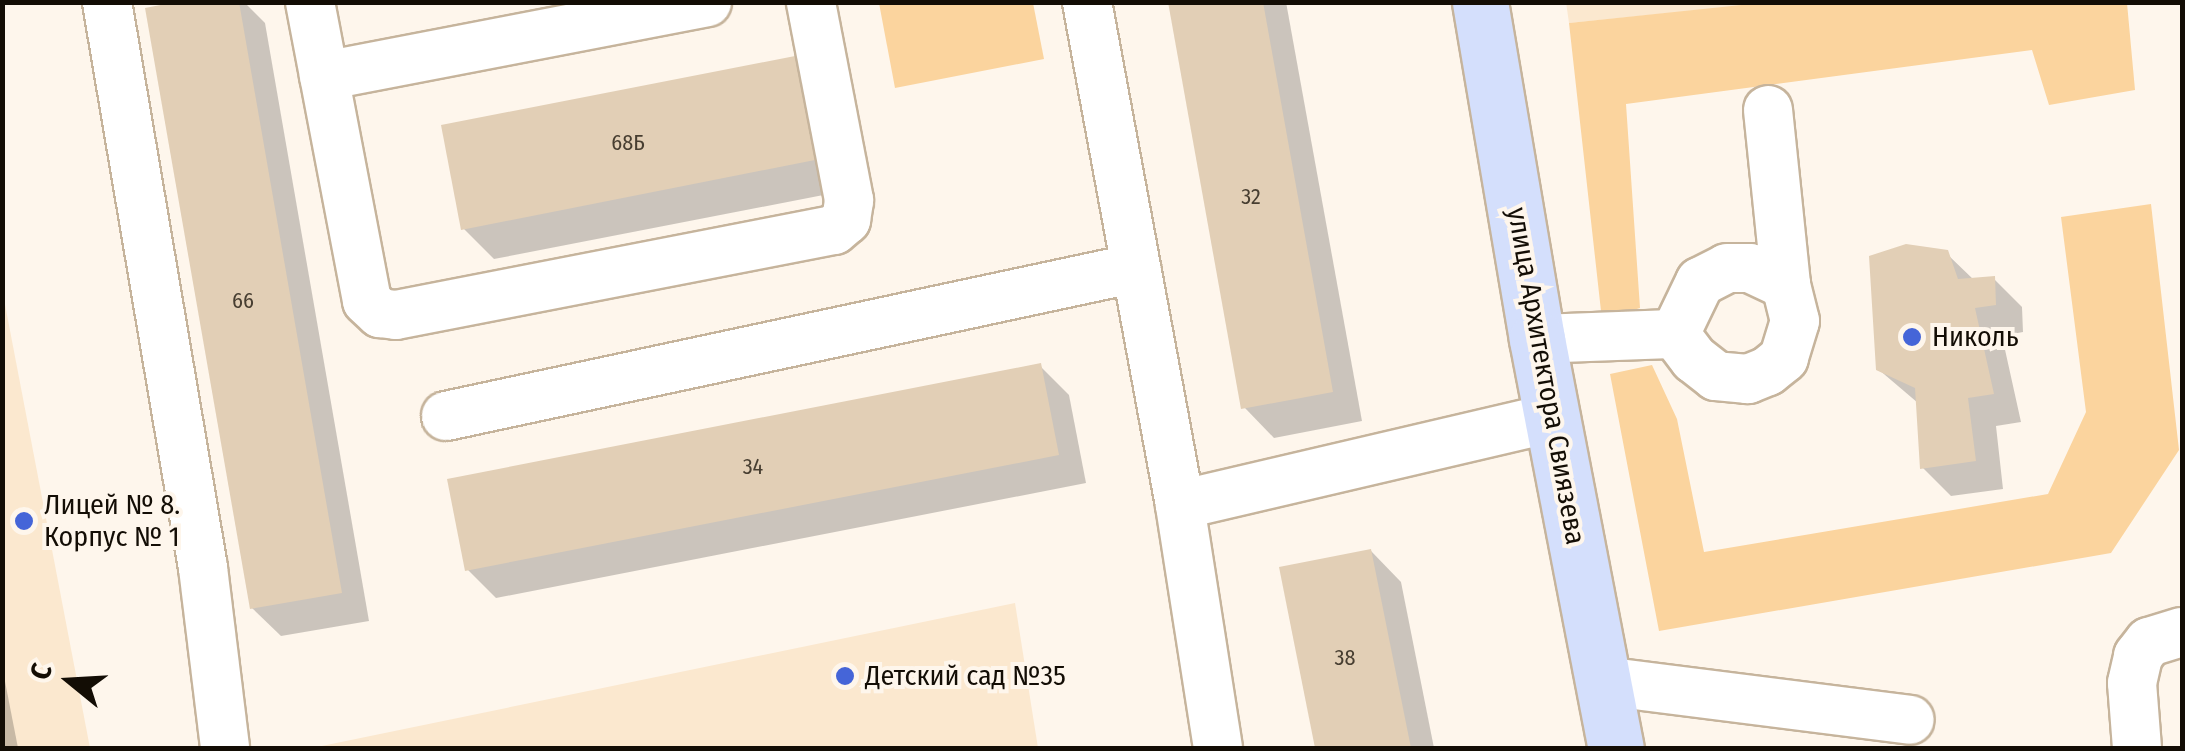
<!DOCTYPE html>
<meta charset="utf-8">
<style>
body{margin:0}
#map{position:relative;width:2185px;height:751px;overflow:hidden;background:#fef6ec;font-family:"Fira Sans Condensed",sans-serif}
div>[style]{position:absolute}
.built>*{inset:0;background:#fbe8cf}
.green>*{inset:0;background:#fbd49e}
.shadow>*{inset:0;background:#0003}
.building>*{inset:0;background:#e2cfb6}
.roads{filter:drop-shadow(2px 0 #c6b49c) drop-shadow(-2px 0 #c6b49c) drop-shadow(0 2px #c6b49c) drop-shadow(0 -2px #c6b49c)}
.minor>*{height:48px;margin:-24px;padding:0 24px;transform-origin:24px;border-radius:24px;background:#fff}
.major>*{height:55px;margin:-27.5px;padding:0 27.5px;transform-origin:27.5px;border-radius:27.5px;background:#d4dffc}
.dots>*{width:28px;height:28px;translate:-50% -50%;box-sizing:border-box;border:5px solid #fef6ec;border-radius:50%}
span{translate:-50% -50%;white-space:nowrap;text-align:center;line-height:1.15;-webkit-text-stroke:8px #fef6ec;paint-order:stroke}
.number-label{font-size:22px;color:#473e31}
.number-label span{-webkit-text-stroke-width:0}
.poi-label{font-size:28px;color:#130d05}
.left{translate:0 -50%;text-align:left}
.street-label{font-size:28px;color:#130d05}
.frame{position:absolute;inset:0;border:5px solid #130d05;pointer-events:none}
.north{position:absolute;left:20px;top:631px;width:100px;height:100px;-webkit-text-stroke:8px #fef6ec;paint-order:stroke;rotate:288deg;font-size:28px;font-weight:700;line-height:40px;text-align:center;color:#130d05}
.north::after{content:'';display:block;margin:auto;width:35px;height:45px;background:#130d05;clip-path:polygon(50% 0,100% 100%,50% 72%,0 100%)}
</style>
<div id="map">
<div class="built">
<i style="clip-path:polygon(1566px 2px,1770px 2px,1770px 3px,1569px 23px)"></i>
<i style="clip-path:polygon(3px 294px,90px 748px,3px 748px)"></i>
<i style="clip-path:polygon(1015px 603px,1038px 748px,312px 748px)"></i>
</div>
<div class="green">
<i style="clip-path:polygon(1770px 2px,2127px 3px,2135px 90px,2049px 105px,2032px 50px,1626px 104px,1640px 308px,1602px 320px,1569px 23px)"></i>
<i style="clip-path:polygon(879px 3px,1033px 3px,1044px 59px,895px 88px)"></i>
<i style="clip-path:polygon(2151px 204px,2179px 450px,2111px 553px,1659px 631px,1610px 374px,1652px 365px,1677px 419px,1704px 552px,2048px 494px,2086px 412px,2061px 217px)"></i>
</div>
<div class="shadow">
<i style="clip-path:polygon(190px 2px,244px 2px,265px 23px,369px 621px,281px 636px,252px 608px)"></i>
<i style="clip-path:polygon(1171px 2px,1286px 2px,1362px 421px,1274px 438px,1244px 407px)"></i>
<i style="clip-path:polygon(794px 59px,824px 89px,844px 191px,494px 259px,463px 228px)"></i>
<i style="clip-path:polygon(1946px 253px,1974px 280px,1994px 279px,2022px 307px,2023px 332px,2002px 336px,2021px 422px,1996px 426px,2003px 489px,1951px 496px,1923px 468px,1918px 403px,1878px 369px)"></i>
<i style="clip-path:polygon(1040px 366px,1069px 395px,1086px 483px,496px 598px,468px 570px)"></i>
<i style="clip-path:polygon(1371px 551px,1401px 582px,1434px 748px,1318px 748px,1282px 569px)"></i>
<i style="clip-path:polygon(2px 666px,18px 748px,2px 748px)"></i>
</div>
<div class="building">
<i style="clip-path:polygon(176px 2px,239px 2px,342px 593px,250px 609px,145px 8px)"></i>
<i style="clip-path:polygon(1168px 2px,1263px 2px,1333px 392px,1241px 409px)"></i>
<i style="clip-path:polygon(795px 56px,815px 160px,461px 230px,441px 125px)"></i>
<i style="clip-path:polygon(1906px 244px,1948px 250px,1958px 279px,1995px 276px,1996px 305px,1975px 308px,1994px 394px,1968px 398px,1976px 461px,1920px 469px,1915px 388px,1876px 370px,1869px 256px)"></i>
<i style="clip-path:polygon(1041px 363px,1059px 455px,465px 571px,447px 479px)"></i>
<i style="clip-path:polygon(1371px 549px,1411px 748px,1315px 748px,1279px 567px)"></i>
</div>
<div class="roads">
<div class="minor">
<i style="left:107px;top:2px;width:574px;rotate:80.37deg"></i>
<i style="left:203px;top:568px;width:181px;rotate:83deg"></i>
<i style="left:310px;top:2px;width:304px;rotate:79.2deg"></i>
<i style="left:367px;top:301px;width:18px;rotate:43deg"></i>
<i style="left:380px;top:313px;width:16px;rotate:7deg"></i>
<i style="left:396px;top:315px;width:446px;rotate:-11deg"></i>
<i style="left:834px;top:230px;width:16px;rotate:-40deg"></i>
<i style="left:846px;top:220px;width:20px;rotate:-81deg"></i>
<i style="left:849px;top:200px;width:202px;rotate:-100.9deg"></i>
<i style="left:1087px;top:2px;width:512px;rotate:79.52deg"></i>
<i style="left:324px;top:76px;width:390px;rotate:-10.9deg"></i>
<i style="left:1768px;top:110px;width:176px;rotate:84.1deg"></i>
<i style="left:1727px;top:268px;width:23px"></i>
<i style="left:1750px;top:268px;width:40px;rotate:25deg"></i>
<i style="left:1786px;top:285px;width:37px;rotate:76deg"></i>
<i style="left:1795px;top:321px;width:39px;rotate:107deg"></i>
<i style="left:1784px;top:358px;width:21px;rotate:141deg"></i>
<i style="left:1768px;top:371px;width:22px;rotate:158deg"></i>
<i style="left:1748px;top:379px;width:32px;rotate:-175deg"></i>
<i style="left:1716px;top:376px;width:28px;rotate:-142deg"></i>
<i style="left:1694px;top:359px;width:31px;rotate:-127deg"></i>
<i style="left:1675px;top:334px;width:58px;rotate:-64.3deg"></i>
<i style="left:1700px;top:282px;width:30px;rotate:-27deg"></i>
<i style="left:1537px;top:339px;width:138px;rotate:-2.1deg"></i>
<i style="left:446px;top:416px;width:706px;rotate:-12.11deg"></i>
<i style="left:1603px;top:681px;width:309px;rotate:7.2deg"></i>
<i style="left:1218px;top:748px;width:246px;rotate:-98.9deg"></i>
<i style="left:1180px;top:505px;width:382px;rotate:-13.2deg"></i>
<i style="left:2137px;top:748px;width:65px;rotate:-94.4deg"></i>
<i style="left:2132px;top:683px;width:28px;rotate:-77deg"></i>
<i style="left:2138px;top:656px;width:18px;rotate:-52deg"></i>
<i style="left:2149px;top:642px;width:34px;rotate:-17deg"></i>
</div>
<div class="major">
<i style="left:1480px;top:2px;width:342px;rotate:80.4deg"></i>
<i style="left:1537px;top:339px;width:417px;rotate:79.1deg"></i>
</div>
</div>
<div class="dots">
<i style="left:1912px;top:337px;background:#4565d8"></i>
<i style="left:24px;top:521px;background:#4565d8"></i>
<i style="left:845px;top:676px;background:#4565d8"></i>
</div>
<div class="number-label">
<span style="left:628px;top:143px">68Б</span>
<span style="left:1251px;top:197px">32</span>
<span style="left:243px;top:301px">66</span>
<span style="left:753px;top:467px">34</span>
<span style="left:1345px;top:658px">38</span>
</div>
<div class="poi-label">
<span class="left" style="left:1932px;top:337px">Николь</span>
<span class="left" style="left:44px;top:521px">Лицей № 8.<br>Корпус № 1</span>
<span class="left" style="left:865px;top:676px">Детский сад №35</span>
</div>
<div class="street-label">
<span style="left:1546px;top:376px;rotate:80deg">улица Архитектора Свиязева</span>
</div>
<div class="frame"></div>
<div class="north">С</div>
</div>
